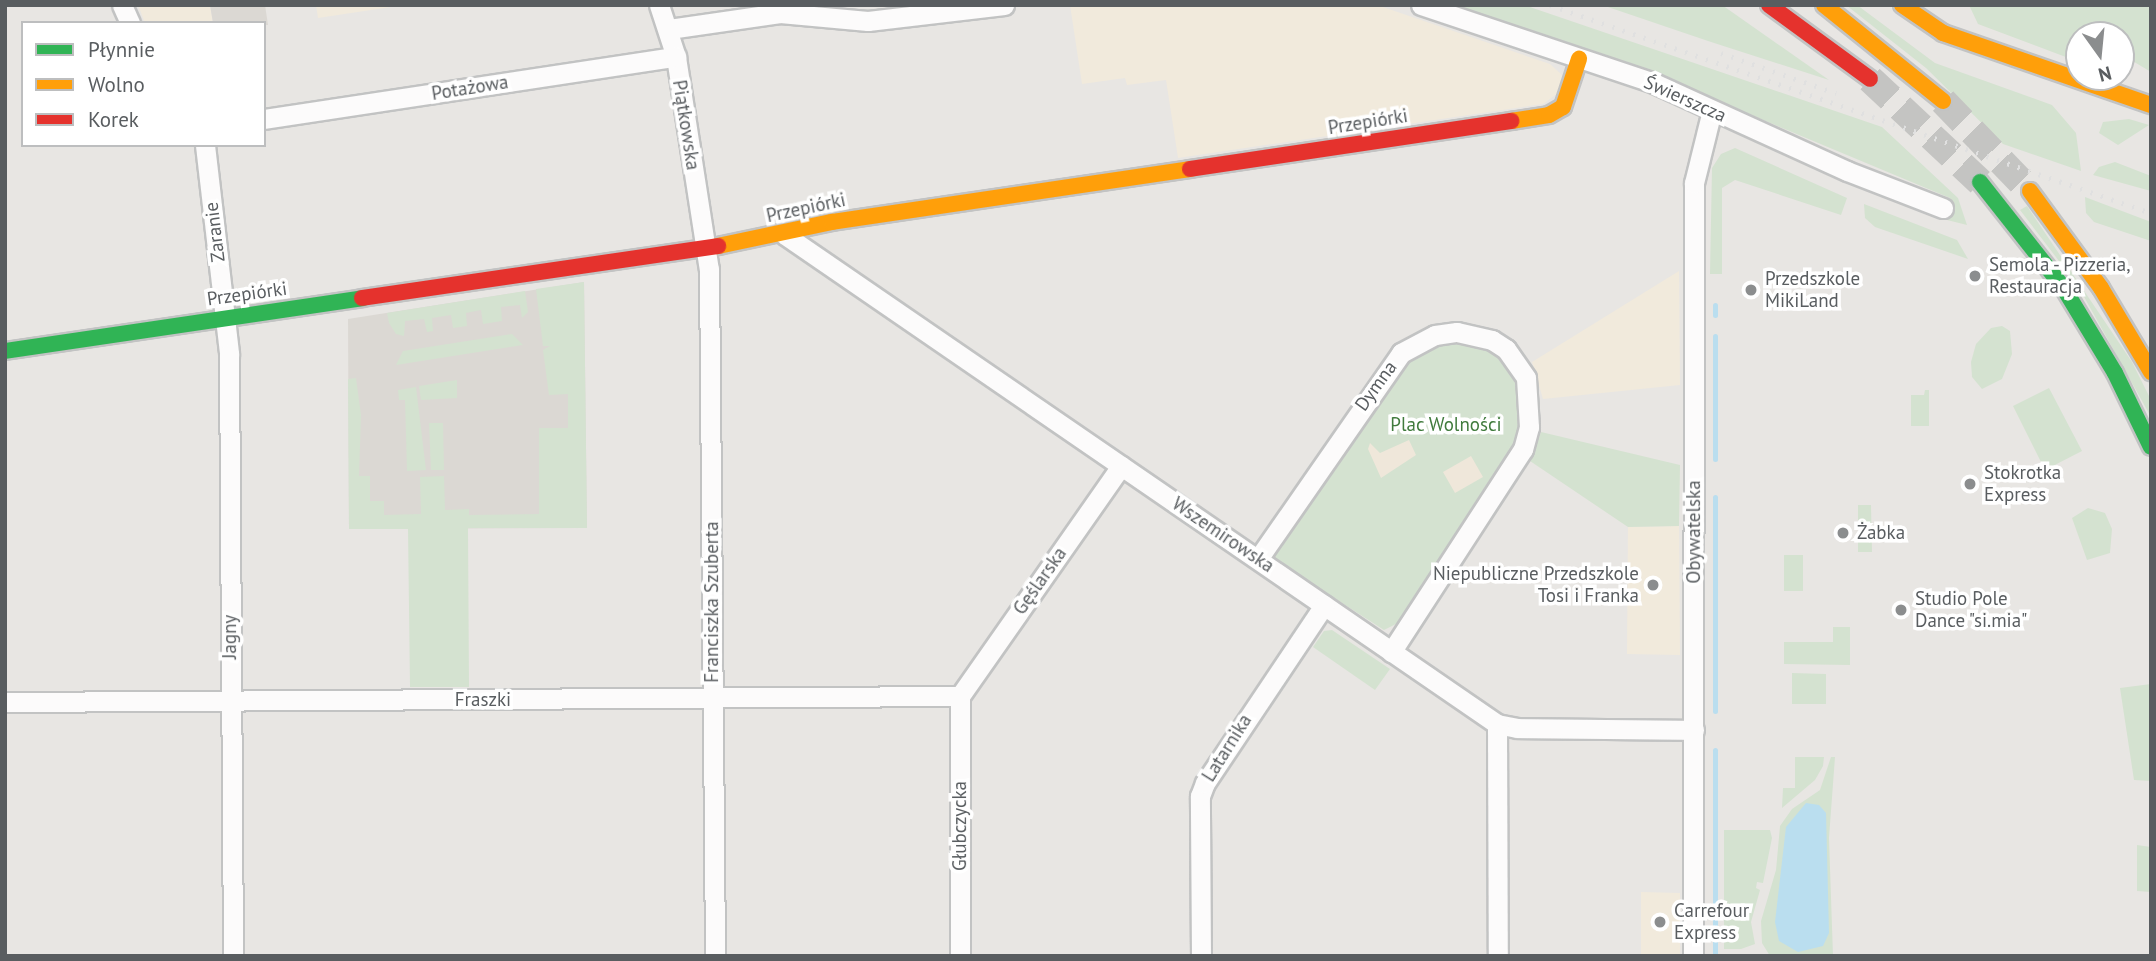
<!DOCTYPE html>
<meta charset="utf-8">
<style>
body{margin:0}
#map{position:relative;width:2156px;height:961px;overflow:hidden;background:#e8e6e3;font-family:"PT Sans",sans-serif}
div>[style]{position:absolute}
.commercial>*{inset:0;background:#f1eadc}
.education>*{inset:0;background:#dbd8d3}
.green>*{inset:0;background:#d4e2d0}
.sand>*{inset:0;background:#efe7da}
.water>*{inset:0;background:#badeef}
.stream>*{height:5px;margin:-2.5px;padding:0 2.5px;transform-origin:2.5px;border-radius:2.5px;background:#badeef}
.secondary-tunnel>*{height:28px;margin-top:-14px;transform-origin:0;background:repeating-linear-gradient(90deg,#c4c4c2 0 28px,transparent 0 42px)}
.roads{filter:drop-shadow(2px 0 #c2c3c3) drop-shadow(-2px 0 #c2c3c3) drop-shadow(0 2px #c2c3c3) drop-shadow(0 -2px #c2c3c3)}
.street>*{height:19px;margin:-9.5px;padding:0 9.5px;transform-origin:9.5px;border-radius:9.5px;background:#fcfbfb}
.fast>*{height:16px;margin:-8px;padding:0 8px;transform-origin:8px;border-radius:8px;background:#30b455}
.slow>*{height:16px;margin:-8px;padding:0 8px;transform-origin:8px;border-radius:8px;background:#ff9f0a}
.jam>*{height:16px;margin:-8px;padding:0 8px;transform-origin:8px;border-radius:8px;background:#e5322d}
.rail>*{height:5px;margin-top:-2.5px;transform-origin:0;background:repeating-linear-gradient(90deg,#e0e0e0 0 2px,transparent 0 11px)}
.dots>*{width:19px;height:19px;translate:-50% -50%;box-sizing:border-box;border:4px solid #fff;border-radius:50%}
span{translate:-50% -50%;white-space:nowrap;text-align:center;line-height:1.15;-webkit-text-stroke:7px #fff;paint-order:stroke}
.street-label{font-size:19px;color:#595d60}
.poi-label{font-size:19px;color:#595d60}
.left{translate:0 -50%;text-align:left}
.right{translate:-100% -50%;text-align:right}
.park-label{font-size:19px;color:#417b3d}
.frame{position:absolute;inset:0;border:7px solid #595d60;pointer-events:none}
.legend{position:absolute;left:21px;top:21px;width:245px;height:126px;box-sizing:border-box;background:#fff;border:2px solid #bdbebf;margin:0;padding:9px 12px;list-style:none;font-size:21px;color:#595d60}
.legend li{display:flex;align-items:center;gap:14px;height:35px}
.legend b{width:35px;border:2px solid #bdbebf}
.north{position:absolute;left:2065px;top:21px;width:70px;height:70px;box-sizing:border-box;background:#fff;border:2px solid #bdbebf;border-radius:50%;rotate:165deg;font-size:19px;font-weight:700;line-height:28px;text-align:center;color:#595d60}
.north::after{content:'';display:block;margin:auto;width:24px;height:32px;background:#8b8d8e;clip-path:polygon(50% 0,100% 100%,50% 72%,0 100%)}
</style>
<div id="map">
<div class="commercial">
<i style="clip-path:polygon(138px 5px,210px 5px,213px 23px,145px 23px)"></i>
<i style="clip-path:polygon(316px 5px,404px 5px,318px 18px)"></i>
<i style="clip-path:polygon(1070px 5px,1377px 5px,1550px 64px,1562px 75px,1558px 93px,1543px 104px,1178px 158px,1166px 80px,1127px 85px,1125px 78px,1082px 84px)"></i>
<i style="clip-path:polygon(1679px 271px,1680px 385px,1543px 399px,1532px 362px)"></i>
<i style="clip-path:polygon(1679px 526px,1680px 655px,1627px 654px,1628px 527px)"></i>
<i style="clip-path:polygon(1641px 892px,1680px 893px,1680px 956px,1641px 956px)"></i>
</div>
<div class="education">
<i style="clip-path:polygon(210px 5px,265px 5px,268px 25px,213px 23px)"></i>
<i style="clip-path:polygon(584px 282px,587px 528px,349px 529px,348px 319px)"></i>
</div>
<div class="green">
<i style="clip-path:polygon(1447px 5px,1524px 5px,1882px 127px,1958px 198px,1967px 225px,1943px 219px,1950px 198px,1677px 84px)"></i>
<i style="clip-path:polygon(1602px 5px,1722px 5px,1829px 80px,1708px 41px)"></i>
<i style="clip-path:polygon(1846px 5px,1857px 5px,1935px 63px,2052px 105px,2076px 133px,2081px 171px,2003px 144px,1926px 68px)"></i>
<i style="clip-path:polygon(1969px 5px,2151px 5px,2151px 72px,2121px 54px,2121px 35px,2079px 35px,2079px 62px,1978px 24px)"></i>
<i style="clip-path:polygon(2129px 119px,2149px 125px,2118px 145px,2099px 133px,2103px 122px)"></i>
<i style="clip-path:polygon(1735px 148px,1847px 198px,1841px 215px,1735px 180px,1722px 188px,1722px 274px,1710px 274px,1712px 168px,1721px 154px)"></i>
<i style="clip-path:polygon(2115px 162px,2151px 176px,2151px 191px,2093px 175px,2099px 167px)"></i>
<i style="clip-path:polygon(2085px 197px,2151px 222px,2151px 241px,2094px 222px,2086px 213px)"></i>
<i style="clip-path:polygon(1864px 204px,1957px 240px,1968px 259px,1875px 227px,1865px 218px)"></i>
<i style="clip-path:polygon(2027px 206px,2132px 362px,2151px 400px,2151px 417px,2078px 286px,2020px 210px)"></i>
<i style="clip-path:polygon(584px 282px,587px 528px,468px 528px,469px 687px,410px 687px,408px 529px,349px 529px,348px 379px,356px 378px,361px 415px,359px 476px,370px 476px,370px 501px,384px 501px,384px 515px,421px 514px,420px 477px,444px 476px,445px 510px,469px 509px,469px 515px,539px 514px,539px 428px,568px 428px,568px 394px,549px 395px,543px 350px,550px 346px,543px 346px,536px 289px)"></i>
<i style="clip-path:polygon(525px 291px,528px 312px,522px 318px,520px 305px,501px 307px,502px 321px,483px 324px,481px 310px,466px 313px,467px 326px,453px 328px,451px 315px,432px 318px,433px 331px,427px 332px,424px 319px,405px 321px,404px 336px,396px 334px,389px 323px,387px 313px)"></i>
<i style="clip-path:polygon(1991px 328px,2002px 326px,2010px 331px,2012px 354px,2002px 379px,1982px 389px,1972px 377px,1971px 362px,1976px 344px)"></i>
<i style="clip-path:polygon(512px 334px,523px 345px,396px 365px,403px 351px)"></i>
<i style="clip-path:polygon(1467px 339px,1502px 357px,1518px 381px,1523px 398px,1519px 443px,1398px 623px,1384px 630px,1283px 565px,1274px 557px,1275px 550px,1398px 366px,1424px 346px)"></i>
<i style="clip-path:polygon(457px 380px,457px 398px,421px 400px,419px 386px)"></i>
<i style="clip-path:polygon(416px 387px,426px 470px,407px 471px,405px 400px,399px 400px,398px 390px)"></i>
<i style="clip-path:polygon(2049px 388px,2082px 451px,2045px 470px,2013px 406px)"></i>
<i style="clip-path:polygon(1925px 390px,1929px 390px,1929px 426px,1911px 426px,1911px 395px,1924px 395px)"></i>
<i style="clip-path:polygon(429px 423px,443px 423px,444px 470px,431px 470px)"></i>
<i style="clip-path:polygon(1541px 432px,1680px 465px,1679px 526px,1628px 527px,1530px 461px)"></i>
<i style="clip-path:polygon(1858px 505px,1871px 505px,1872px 552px,1858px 552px)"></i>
<i style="clip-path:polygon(2088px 508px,2105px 513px,2112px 529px,2110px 553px,2087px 560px,2072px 518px)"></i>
<i style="clip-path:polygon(1784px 555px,1803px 555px,1803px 591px,1784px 591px)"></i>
<i style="clip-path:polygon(1833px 627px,1850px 627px,1850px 665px,1784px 664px,1784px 642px,1833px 642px)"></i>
<i style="clip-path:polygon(1332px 630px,1390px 669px,1375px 690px,1313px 647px,1324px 631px)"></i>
<i style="clip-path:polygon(1792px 673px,1826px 674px,1826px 704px,1792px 704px)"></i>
<i style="clip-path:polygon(2151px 684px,2151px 781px,2134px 780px,2120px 688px)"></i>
<i style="clip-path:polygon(1795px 757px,1824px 757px,1823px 766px,1815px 780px,1782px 808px,1783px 788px,1795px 788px)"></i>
<i style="clip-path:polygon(1831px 757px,1835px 757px,1829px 838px,1833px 956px,1770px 956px,1762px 943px,1761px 921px,1776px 870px,1780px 826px,1792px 809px,1820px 790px)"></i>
<i style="clip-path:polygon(1724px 830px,1770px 830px,1772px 838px,1763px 883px,1757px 882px,1756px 888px,1760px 890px,1751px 922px,1755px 944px,1741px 949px,1724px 949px)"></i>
<i style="clip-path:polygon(2137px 845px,2151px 847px,2151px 892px,2137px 891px)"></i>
</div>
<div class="sand">
<i style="clip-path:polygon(1409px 440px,1416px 455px,1381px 478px,1368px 449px,1370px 443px,1380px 453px)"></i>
<i style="clip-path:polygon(1471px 456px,1483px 477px,1455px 493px,1443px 472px)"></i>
</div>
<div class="water">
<i style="clip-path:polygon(1806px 803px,1819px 805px,1826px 813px,1829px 933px,1823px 946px,1798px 952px,1779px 941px,1775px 922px,1786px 827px)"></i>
</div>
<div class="stream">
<i style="left:1715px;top:315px;width:10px;rotate:-90deg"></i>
<i style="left:1715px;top:336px;width:123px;rotate:90deg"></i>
<i style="left:1715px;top:497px;width:214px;rotate:90deg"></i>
<i style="left:1715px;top:956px;width:206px;rotate:-90deg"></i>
</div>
<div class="secondary-tunnel">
<i style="left:1870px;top:79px;width:151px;rotate:43.1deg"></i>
<i style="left:1943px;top:101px;width:125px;rotate:46deg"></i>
</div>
<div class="roads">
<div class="street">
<i style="left:122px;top:5px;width:20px;rotate:66deg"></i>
<i style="left:659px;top:5px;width:55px;rotate:71.9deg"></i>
<i style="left:676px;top:57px;width:215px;rotate:81.2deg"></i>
<i style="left:709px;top:269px;width:687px;rotate:89.5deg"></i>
<i style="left:1421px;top:5px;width:246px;rotate:18.5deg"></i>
<i style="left:1654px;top:83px;width:212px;rotate:24.5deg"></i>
<i style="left:1847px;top:171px;width:103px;rotate:21.1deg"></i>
<i style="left:669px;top:29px;width:112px;rotate:-8.2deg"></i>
<i style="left:780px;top:13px;width:88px;rotate:5.2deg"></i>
<i style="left:868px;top:21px;width:137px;rotate:-6.7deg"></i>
<i style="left:264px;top:119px;width:417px;rotate:-8.6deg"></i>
<i style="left:205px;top:145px;width:210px;rotate:83.4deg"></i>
<i style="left:229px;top:354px;width:602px;rotate:89.62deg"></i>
<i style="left:785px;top:235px;width:864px;rotate:34.48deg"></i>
<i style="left:1497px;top:724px;width:20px;rotate:11deg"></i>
<i style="left:1517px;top:728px;width:177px;rotate:0.6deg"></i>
<i style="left:1258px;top:559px;width:251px;rotate:-55.2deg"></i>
<i style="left:1401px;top:353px;width:38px;rotate:-28deg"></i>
<i style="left:1435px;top:335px;width:22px;rotate:-8deg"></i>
<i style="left:1457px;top:332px;width:36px;rotate:13deg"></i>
<i style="left:1492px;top:340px;width:17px;rotate:33deg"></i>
<i style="left:1506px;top:349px;width:35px;rotate:55deg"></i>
<i style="left:1526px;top:378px;width:49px;rotate:86.5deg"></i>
<i style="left:1529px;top:427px;width:23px;rotate:105deg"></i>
<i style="left:1523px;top:449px;width:242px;rotate:123deg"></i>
<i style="left:960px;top:696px;width:281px;rotate:-55deg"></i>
<i style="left:5px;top:702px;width:955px;rotate:-0.36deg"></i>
<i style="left:1497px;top:724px;width:232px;rotate:89.8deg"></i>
<i style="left:960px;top:956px;width:260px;rotate:-90deg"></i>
<i style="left:1201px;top:956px;width:160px;rotate:-90.4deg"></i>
<i style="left:1200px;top:796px;width:14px;rotate:-69deg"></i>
<i style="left:1205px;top:783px;width:214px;rotate:-56.2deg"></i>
<i style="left:1693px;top:956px;width:773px;rotate:-89.93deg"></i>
<i style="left:1694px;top:183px;width:75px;rotate:-76.1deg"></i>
</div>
<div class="fast">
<i style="left:1980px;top:182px;width:134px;rotate:51.7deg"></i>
<i style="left:2063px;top:287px;width:100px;rotate:58.8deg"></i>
<i style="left:2115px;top:373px;width:82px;rotate:64.1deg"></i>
<i style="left:5px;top:351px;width:361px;rotate:-8.4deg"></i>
</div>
<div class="slow">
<i style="left:1824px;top:5px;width:153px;rotate:38.9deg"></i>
<i style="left:1902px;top:5px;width:50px;rotate:34.3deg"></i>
<i style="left:1943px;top:33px;width:220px;rotate:19.1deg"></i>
<i style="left:1511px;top:121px;width:38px;rotate:-9deg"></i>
<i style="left:1549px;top:115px;width:16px;rotate:-30deg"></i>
<i style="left:1563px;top:107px;width:51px;rotate:-71.6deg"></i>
<i style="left:2030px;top:191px;width:120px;rotate:53.8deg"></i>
<i style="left:2101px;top:288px;width:98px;rotate:59.2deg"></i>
<i style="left:718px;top:246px;width:116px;rotate:-11.9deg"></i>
<i style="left:832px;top:222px;width:362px;rotate:-8.4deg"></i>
</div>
<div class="jam">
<i style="left:1769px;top:5px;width:125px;rotate:36.2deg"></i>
<i style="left:1190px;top:169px;width:325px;rotate:-8.5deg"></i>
<i style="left:362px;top:298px;width:360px;rotate:-8.3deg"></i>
</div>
</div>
<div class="rail">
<i style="left:1550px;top:5px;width:636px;rotate:19.09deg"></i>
<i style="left:1721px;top:53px;width:122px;rotate:19.2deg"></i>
</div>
<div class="dots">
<i style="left:1975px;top:276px;background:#8b8d8e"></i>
<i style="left:1751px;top:290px;background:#8b8d8e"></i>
<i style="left:1970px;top:484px;background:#8b8d8e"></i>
<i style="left:1843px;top:533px;background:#8b8d8e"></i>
<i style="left:1653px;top:585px;background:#8b8d8e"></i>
<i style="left:1901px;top:610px;background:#8b8d8e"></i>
<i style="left:1660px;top:922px;background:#8b8d8e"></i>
</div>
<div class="street-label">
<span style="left:470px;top:88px;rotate:-9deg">Potażowa</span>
<span style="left:1685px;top:99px;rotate:24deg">Świerszcza</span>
<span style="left:1368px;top:122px;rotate:-9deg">Przepiórki</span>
<span style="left:686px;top:125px;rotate:81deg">Piątkowska</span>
<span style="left:806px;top:208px;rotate:-12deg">Przepiórki</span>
<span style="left:215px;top:232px;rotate:-97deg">Zaranie</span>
<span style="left:247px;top:294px;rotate:-8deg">Przepiórki</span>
<span style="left:1376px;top:386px;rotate:-54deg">Dymna</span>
<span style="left:1694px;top:532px;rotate:-90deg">Obywatelska</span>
<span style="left:1223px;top:535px;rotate:34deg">Wszemirowska</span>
<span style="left:1040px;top:581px;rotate:-55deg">Gęślarska</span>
<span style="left:712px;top:602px;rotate:-90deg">Franciszka Szuberta</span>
<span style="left:230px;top:637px;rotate:-90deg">Jagny</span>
<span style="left:483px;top:700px">Fraszki</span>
<span style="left:1227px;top:748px;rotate:-58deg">Latarnika</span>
<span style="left:960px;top:826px;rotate:-90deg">Głubczycka</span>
</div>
<div class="poi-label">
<span class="left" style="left:1989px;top:276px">Semola - Pizzeria,<br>Restauracja</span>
<span class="left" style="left:1765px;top:290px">Przedszkole<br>MikiLand</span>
<span class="left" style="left:1984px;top:484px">Stokrotka<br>Express</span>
<span class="left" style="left:1857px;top:533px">Żabka</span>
<span class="right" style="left:1639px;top:585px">Niepubliczne Przedszkole<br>Tosi i Franka</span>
<span class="left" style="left:1915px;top:610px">Studio Pole<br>Dance "si.mia"</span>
<span class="left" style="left:1674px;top:922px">Carrefour<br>Express</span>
</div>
<div class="park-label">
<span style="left:1446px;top:425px">Plac Wolności</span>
</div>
<div class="frame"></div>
<ul class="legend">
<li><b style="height:9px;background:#30b455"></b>Płynnie</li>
<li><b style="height:9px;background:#ff9f0a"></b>Wolno</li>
<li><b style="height:9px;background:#e5322d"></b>Korek</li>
</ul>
<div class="north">N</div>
</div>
